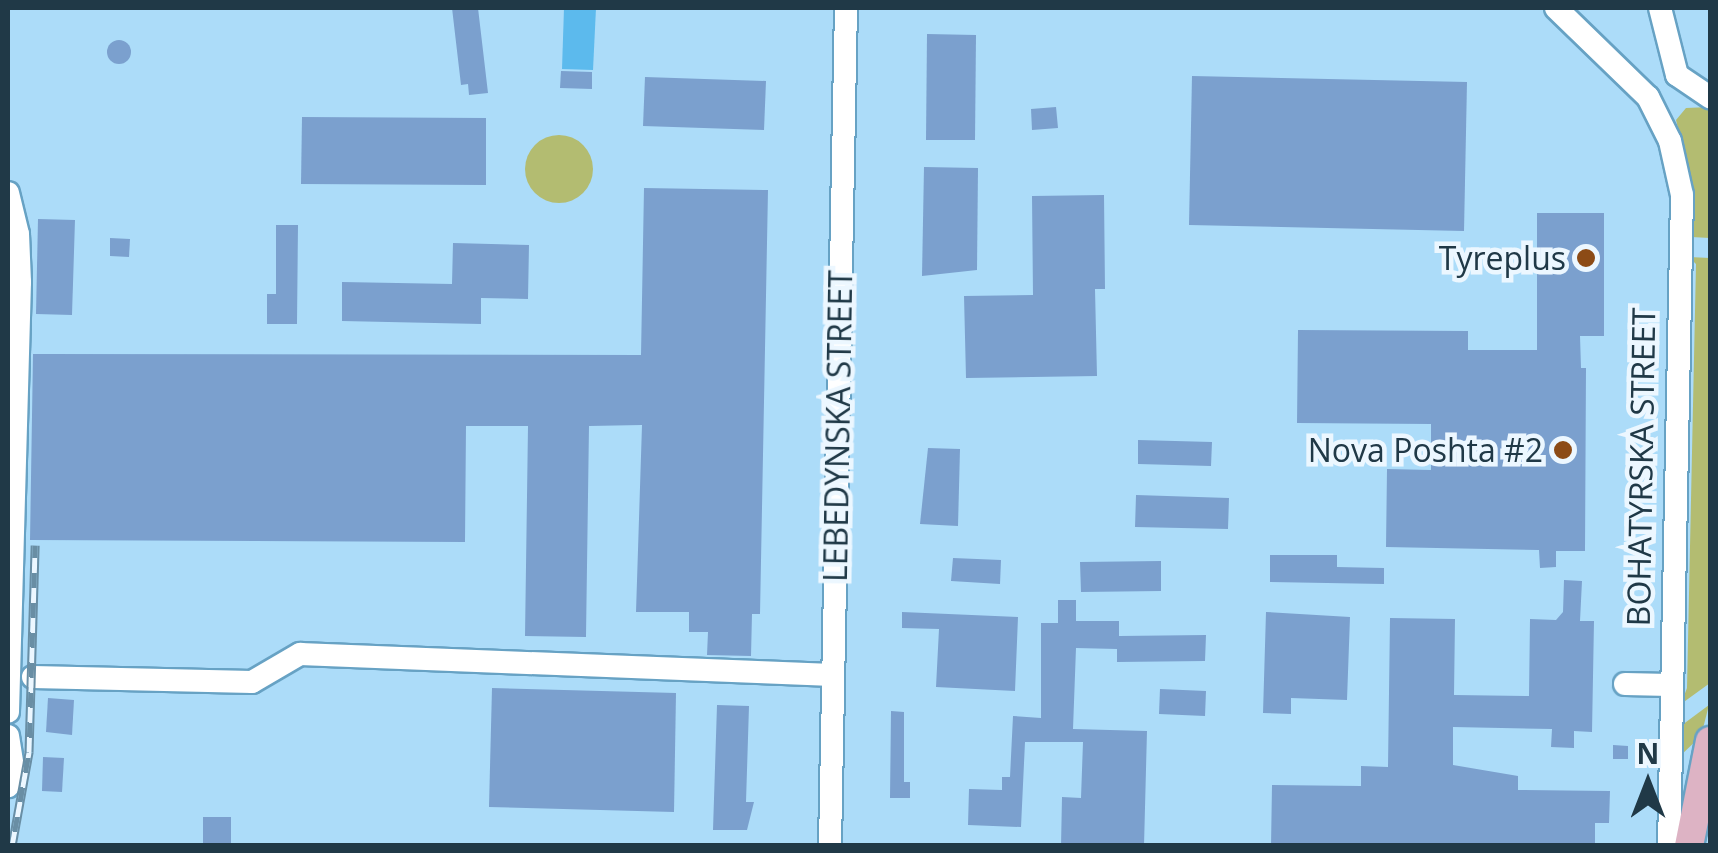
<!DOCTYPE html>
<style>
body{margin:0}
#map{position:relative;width:1718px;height:853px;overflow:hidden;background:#acdcf9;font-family:"Open Sans",sans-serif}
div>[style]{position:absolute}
.green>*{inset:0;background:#b3bc71}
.round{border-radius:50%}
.water>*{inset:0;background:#5cbaed}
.building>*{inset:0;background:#7ba0ce}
.roads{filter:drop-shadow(2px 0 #67a2c4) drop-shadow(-2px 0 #67a2c4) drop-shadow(0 2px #67a2c4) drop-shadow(0 -2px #67a2c4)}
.minor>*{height:22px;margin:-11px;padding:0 11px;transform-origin:11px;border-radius:11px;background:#fff}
.major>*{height:28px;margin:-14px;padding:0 14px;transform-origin:14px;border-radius:14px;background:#ddb3c4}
.rail>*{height:9px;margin-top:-4.5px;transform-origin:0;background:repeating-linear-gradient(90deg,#ecf7ff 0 15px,#698ea4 0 30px);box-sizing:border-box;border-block:2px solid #698ea4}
.dots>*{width:28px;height:28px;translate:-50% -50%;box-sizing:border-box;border:5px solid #ecf7ff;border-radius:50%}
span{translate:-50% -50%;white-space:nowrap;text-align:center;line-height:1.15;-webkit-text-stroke:9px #ecf7ff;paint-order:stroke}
.poi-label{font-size:32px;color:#203947}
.right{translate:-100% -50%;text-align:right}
.street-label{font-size:32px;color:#203947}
.frame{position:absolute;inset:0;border:10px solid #203947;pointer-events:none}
.north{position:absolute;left:1598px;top:733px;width:100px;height:100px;-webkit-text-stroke:8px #ecf7ff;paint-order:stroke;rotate:0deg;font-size:28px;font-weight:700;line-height:40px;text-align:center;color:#203947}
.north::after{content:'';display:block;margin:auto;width:35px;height:45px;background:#203947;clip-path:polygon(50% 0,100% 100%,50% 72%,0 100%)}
</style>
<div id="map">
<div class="green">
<i style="clip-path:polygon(1710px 107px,1710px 238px,1691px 237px,1691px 183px,1676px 120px,1686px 108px)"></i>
<i class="round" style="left:525px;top:135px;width:68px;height:68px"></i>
<i style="clip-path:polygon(1689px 257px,1710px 258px,1710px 683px,1681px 704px,1687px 688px,1696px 264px)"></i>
<i style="clip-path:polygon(1709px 705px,1701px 736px,1679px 757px,1678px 728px)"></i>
</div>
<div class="water">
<i style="clip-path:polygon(564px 8px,596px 8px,593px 70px,562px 69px)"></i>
</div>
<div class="building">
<i style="clip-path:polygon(452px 8px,478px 8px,488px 93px,469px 95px,468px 84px,461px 85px)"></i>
<i style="clip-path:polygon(927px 34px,976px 35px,975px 140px,926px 140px)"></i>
<i class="round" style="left:107px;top:40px;width:24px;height:24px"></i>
<i style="clip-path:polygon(561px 71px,592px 72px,592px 89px,560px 88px)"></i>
<i style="clip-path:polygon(1192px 76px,1467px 82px,1464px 231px,1189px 225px)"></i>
<i style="clip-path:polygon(645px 77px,766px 81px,764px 130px,643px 126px)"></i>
<i style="clip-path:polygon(1056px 107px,1058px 128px,1032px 130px,1031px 109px)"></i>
<i style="clip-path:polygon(302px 117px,486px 118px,486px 185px,301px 184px)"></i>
<i style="clip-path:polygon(924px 167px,978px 168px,977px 270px,922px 276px)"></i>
<i style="clip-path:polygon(644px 188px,768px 190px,760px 614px,752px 614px,751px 656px,707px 655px,708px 632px,689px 632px,689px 612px,636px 612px,642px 425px,589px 426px,586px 637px,525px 636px,528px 426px,466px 426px,465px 542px,30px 540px,33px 354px,641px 355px)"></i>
<i style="clip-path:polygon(1104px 195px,1105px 289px,1095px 289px,1097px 376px,966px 378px,964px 296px,1033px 295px,1032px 196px)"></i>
<i style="clip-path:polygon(1537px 213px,1604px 213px,1604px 336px,1580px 336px,1581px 368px,1586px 368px,1585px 551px,1556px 551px,1556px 567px,1540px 568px,1539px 550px,1386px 547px,1387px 469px,1431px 470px,1431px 424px,1297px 423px,1298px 330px,1468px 331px,1468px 350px,1537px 350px)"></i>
<i style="clip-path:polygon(38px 219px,75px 220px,72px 315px,36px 314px)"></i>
<i style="clip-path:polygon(276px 225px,298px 225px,297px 324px,267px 324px,267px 294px,276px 294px)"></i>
<i style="clip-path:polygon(110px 238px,130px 239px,129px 257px,110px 256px)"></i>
<i style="clip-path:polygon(453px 243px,529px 245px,528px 299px,481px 298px,481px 324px,342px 321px,342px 282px,452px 284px)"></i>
<i style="clip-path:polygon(1138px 440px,1212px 442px,1211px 466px,1138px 464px)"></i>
<i style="clip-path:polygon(928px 448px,960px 449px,958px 526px,920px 524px)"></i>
<i style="clip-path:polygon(1136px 495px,1229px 498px,1228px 529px,1135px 527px)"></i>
<i style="clip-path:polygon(1270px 555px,1337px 555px,1337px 567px,1384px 568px,1384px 584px,1270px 582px)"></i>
<i style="clip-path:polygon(953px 558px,1001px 560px,1000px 584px,951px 581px)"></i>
<i style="clip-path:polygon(1161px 561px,1161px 591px,1081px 592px,1080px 562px)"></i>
<i style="clip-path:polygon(1564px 580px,1582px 581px,1580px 621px,1594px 621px,1592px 732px,1574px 731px,1574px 748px,1551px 747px,1552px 729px,1453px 727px,1453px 765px,1518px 776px,1518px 790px,1610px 791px,1609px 823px,1595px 823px,1595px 846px,1271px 846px,1272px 785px,1361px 786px,1361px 766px,1388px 767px,1390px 618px,1455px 619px,1454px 695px,1529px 696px,1530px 619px,1556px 620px,1563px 612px)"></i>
<i style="clip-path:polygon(1058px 600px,1076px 600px,1076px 621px,1119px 621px,1119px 636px,1206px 635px,1205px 661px,1117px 662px,1117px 649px,1076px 648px,1073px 729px,1147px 731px,1144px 846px,1061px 846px,1062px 797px,1081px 798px,1083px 742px,1025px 742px,1021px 827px,968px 825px,969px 789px,1002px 790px,1002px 777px,1010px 777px,1013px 716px,1041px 718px,1041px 623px,1058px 623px)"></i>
<i style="clip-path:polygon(902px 612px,1018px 617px,1015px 691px,936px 687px,939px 629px,902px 628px)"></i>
<i style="clip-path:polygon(1266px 612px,1350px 617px,1347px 700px,1291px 698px,1291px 714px,1263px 713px)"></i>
<i style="clip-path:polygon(492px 688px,676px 693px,674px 812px,489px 807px)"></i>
<i style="clip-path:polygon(1160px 689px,1206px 691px,1205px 716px,1159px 714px)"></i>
<i style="clip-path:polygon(48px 698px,74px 700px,72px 735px,46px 732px)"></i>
<i style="clip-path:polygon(717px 705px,749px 706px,746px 802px,754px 802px,747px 830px,713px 830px)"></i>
<i style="clip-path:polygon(891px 711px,904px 712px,904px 782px,910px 782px,910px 798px,890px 798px)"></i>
<i style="clip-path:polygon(1613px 745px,1628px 746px,1628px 759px,1613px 759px)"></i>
<i style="clip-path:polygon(43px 757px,64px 758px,62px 792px,42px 791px)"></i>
<i style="clip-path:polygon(203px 817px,231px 817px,231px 846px,203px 846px)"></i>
</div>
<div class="roads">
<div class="minor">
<i style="left:1556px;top:8px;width:128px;rotate:44.1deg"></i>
<i style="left:1648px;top:97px;width:49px;rotate:63.4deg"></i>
<i style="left:1670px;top:141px;width:55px;rotate:77.5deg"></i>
<i style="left:1682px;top:195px;width:651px;rotate:91.14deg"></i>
<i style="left:1660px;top:8px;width:69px;rotate:75.8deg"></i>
<i style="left:1677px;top:75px;width:40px;rotate:34deg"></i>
<i style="left:8px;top:193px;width:42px;rotate:76.3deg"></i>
<i style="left:18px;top:234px;width:48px;rotate:87.6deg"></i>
<i style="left:20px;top:282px;width:430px;rotate:91.6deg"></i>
<i style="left:33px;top:677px;width:219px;rotate:1.3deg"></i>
<i style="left:252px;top:682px;width:56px;rotate:-30.3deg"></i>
<i style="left:300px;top:654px;width:533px;rotate:2.26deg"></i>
<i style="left:1625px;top:684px;width:45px;rotate:1.3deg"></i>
<i style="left:8px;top:736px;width:33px;rotate:81deg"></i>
<i style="left:13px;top:769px;width:18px;rotate:106deg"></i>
<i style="left:830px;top:846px;width:838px;rotate:-88.91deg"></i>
</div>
<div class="major">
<i style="left:1689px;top:846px;width:107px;rotate:-78.7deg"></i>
</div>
</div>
<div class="rail">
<i style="left:12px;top:846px;width:96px;rotate:-79.7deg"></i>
<i style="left:29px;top:752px;width:207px;rotate:-88.3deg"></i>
</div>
<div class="dots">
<i style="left:1586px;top:258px;background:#8c4b16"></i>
<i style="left:1563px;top:450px;background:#8c4b16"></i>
</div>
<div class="poi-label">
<span class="right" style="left:1566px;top:258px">Tyreplus</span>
<span class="right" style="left:1543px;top:450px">Nova Poshta #2</span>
</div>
<div class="street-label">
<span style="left:838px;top:426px;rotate:-89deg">LEBEDYNSKA STREET</span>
<span style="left:1641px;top:467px;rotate:-89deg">BOHATYRSKA STREET</span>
</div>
<div class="frame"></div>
<div class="north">N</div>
</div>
